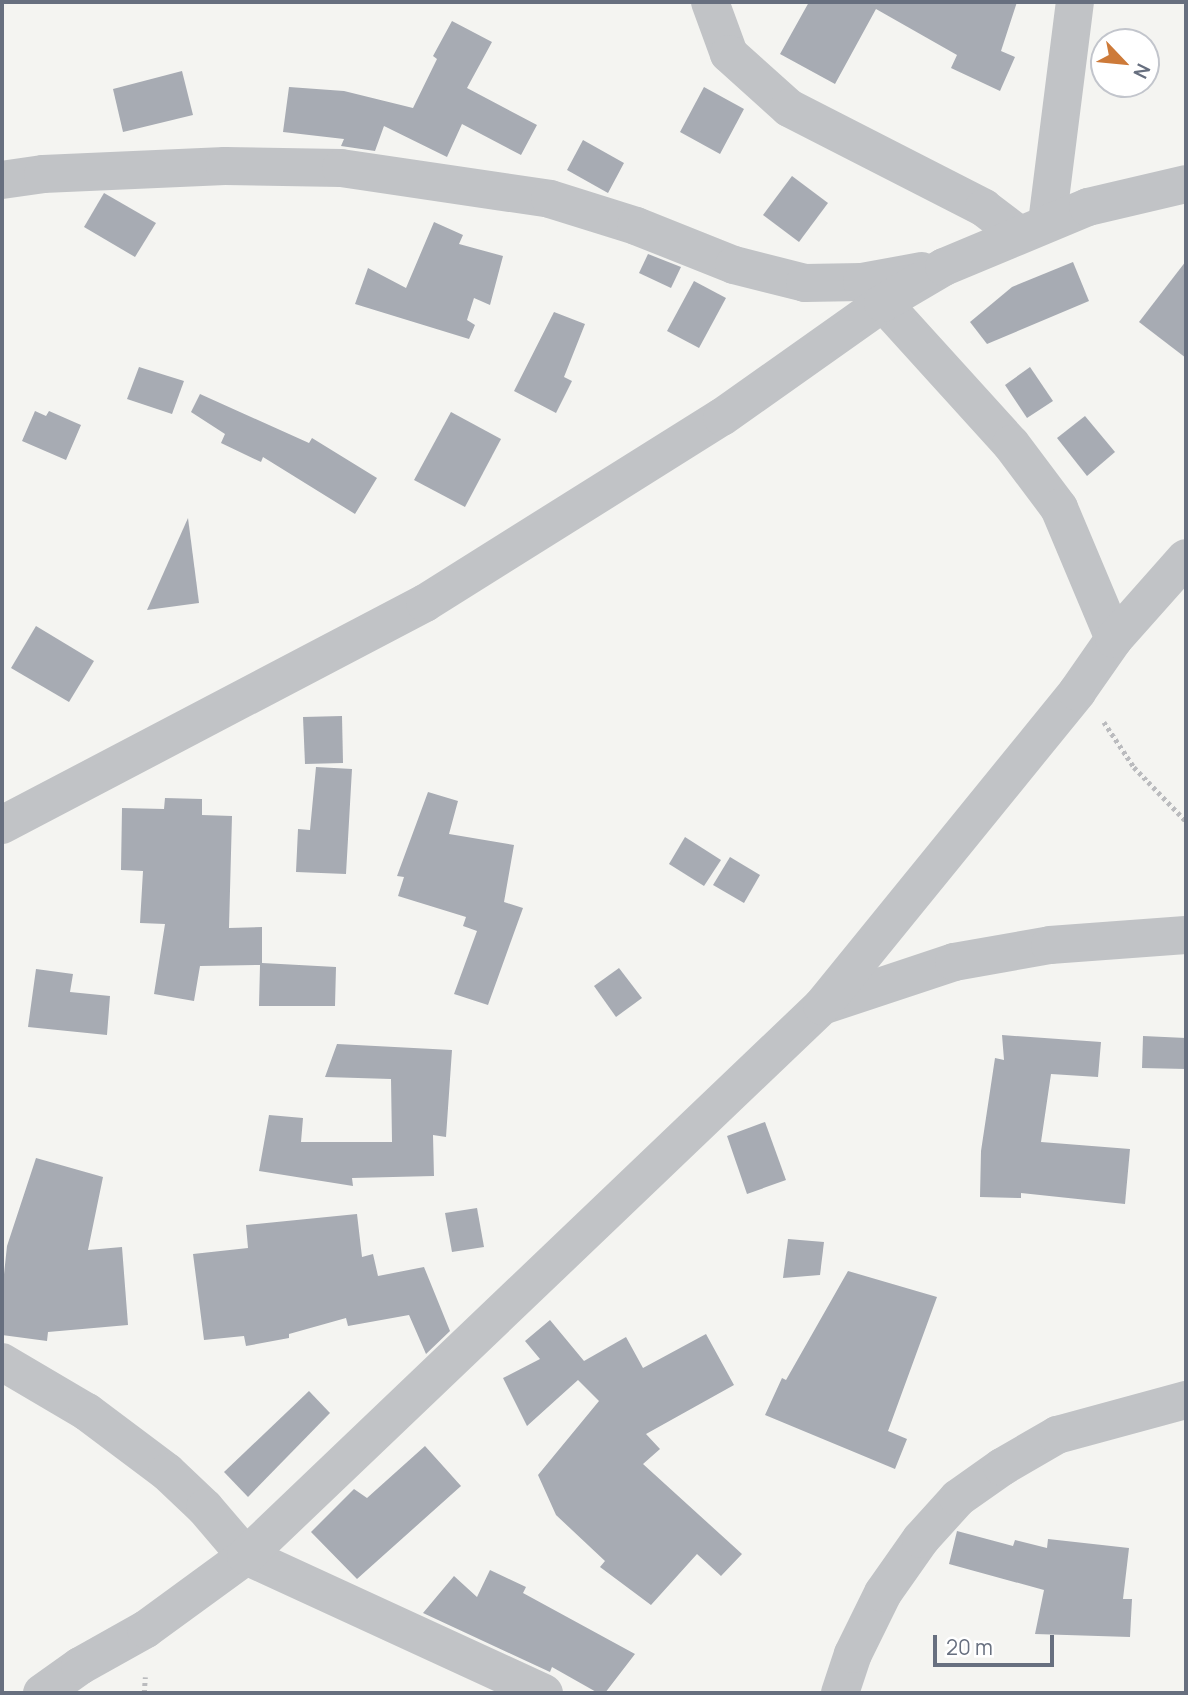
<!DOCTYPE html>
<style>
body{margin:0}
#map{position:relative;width:1188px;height:1695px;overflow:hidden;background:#f4f4f1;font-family:Manrope,sans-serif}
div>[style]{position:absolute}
.building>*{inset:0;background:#a7abb3}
.path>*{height:4.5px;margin-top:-2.25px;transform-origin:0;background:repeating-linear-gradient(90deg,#babbbe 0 3.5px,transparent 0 7px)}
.minor>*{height:38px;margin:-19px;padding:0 19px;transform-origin:19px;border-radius:19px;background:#c1c3c6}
span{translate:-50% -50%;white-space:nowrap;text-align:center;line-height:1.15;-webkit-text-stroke:7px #fff;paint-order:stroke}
.frame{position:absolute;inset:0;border:4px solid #676f7f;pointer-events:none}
.north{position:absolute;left:1090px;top:28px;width:70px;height:70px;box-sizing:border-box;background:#fff;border:2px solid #c2c5cc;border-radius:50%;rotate:116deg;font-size:19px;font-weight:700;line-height:28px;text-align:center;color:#676f7f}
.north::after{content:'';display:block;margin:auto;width:24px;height:32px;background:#cd7a39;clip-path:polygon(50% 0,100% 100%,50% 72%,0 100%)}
.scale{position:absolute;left:933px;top:1635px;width:121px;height:32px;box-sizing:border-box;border:4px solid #676f7f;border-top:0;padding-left:9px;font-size:21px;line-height:24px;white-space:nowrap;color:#676f7f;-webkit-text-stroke:5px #fff;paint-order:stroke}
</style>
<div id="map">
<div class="building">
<i style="clip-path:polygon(809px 2px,1017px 2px,1001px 51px,1015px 57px,1000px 91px,951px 68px,957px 55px,876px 9px,835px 84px,780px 54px)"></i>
<i style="clip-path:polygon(452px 21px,492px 42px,467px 88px,537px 125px,521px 155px,462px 124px,447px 157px,384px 126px,375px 151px,341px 146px,344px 139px,283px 132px,289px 87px,344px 91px,413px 108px,437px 59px,433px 56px)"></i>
<i style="clip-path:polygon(182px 71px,193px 115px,123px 132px,113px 89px)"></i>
<i style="clip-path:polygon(704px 87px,744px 109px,720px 154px,680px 132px)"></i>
<i style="clip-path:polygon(583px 140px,624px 163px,608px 193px,567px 170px)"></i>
<i style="clip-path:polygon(792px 176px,828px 203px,799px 242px,763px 215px)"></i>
<i style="clip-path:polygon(104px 193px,156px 223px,135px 257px,84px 227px)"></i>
<i style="clip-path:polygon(434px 222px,463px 235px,459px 244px,503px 256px,490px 305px,474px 298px,467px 320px,475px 325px,469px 339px,355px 304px,368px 268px,406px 288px)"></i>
<i style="clip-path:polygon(648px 254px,681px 267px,671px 288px,639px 273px)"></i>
<i style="clip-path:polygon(1186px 261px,1186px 358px,1139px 322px)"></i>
<i style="clip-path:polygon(1073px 262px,1089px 301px,987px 344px,970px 322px,1012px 287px)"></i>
<i style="clip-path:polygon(694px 281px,726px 298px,699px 348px,667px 331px)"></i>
<i style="clip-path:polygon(554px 312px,585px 324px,564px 377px,572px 381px,556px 413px,514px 391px)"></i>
<i style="clip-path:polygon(139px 367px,184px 381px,172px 414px,127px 399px)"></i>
<i style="clip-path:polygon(1030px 367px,1053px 401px,1027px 418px,1005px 385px)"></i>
<i style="clip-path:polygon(200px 394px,309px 443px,312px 438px,377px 478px,355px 514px,263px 457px,261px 462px,221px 443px,225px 434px,191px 412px)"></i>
<i style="clip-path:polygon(35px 411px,46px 416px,49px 411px,81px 425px,66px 460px,22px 441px)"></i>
<i style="clip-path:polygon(451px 412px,501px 439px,465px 507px,414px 480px)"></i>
<i style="clip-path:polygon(1085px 416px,1115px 452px,1087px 476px,1057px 438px)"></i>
<i style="clip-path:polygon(188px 518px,199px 603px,147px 610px)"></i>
<i style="clip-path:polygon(36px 626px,94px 661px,69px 702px,11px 668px)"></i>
<i style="clip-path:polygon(342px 716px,343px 763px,305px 764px,303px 717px)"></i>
<i style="clip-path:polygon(316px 767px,352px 769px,346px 874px,296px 872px,298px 829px,310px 830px)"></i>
<i style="clip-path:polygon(428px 792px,458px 801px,449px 834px,514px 845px,504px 902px,523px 908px,488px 1005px,454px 994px,477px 931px,463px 926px,466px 917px,398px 896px,404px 877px,397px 876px)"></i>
<i style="clip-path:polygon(165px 798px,202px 799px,202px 815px,232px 816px,229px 928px,262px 927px,262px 963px,336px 967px,335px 1006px,259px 1006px,260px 965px,200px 966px,194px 1001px,154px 994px,165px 924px,140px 923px,143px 871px,121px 870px,122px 808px,164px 809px)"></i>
<i style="clip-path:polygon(685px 837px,721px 860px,704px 886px,669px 864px)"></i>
<i style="clip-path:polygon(730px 857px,760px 875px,744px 903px,713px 885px)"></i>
<i style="clip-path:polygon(619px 968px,642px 998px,616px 1017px,594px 986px)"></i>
<i style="clip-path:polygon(36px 969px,73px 974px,70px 992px,110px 996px,107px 1035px,28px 1027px)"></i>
<i style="clip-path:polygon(1002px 1035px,1101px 1042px,1098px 1077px,1051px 1074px,1041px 1142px,1130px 1149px,1125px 1204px,1021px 1193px,1021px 1198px,980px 1197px,981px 1151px,995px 1058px,1004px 1060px)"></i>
<i style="clip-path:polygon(1143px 1036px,1186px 1038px,1186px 1069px,1142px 1068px)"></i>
<i style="clip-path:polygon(337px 1044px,452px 1050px,446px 1137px,433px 1135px,434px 1176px,352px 1178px,353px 1186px,259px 1171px,269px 1115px,303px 1118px,301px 1142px,392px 1142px,391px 1079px,325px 1077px)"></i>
<i style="clip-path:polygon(765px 1122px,786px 1180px,747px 1194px,727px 1136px)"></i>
<i style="clip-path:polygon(36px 1158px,103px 1177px,88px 1250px,122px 1247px,128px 1325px,48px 1332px,47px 1341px,2px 1335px,2px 1293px,7px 1246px)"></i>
<i style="clip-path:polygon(477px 1208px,484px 1247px,452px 1252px,445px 1213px)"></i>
<i style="clip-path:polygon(357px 1214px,362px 1257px,373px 1254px,378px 1276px,424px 1267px,450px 1331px,426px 1354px,409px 1315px,348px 1326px,346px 1318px,289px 1334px,289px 1338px,246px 1346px,244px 1336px,204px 1340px,193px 1254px,248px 1248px,246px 1225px)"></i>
<i style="clip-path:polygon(788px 1239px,824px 1242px,820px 1275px,783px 1278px)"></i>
<i style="clip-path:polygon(848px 1271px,937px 1297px,888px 1431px,907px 1439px,895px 1469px,765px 1415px,782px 1378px,786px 1380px)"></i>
<i style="clip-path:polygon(550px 1320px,584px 1361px,626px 1337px,643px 1368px,706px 1334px,734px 1385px,646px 1434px,660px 1449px,643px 1464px,742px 1554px,721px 1576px,697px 1554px,651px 1605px,600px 1567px,605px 1561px,556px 1515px,538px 1475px,599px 1401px,578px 1380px,527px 1426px,503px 1378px,540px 1359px,525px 1341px)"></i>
<i style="clip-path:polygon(309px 1391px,330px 1413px,248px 1497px,224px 1472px)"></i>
<i style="clip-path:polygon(425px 1446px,461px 1486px,357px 1579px,311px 1532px,354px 1489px,367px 1498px)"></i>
<i style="clip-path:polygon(957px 1531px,1013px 1546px,1015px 1540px,1047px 1548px,1048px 1539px,1129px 1548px,1123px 1599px,1132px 1599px,1130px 1637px,1035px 1634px,1044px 1590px,949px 1564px)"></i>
<i style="clip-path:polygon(490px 1570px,526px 1587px,523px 1593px,635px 1654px,605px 1693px,598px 1693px,552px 1667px,550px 1672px,423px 1613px,454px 1576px,477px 1597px)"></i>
</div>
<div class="path">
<i style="left:1104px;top:722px;width:54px;rotate:56.3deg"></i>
<i style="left:1134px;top:767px;width:75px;rotate:46.1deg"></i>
<i style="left:144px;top:1693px;width:16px;rotate:-86deg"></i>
</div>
<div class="minor">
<i style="left:710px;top:2px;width:55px;rotate:69.9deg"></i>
<i style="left:729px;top:54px;width:81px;rotate:42deg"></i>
<i style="left:789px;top:108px;width:219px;rotate:27.1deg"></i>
<i style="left:984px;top:208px;width:43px;rotate:37.4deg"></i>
<i style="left:2px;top:180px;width:41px;rotate:-8.3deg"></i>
<i style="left:43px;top:174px;width:182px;rotate:-2.5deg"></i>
<i style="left:225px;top:166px;width:116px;rotate:1deg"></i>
<i style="left:341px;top:168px;width:211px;rotate:8.4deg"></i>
<i style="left:550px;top:199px;width:90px;rotate:17.4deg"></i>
<i style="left:636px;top:226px;width:105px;rotate:21.7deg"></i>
<i style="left:734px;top:265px;width:73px;rotate:14.2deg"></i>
<i style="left:805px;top:283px;width:57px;rotate:-1deg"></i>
<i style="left:862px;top:282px;width:61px;rotate:-10.4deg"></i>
<i style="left:1047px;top:223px;width:223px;rotate:-82.8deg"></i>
<i style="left:883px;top:303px;width:190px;rotate:47.8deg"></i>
<i style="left:1011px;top:444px;width:80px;rotate:53.1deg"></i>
<i style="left:1059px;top:508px;width:142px;rotate:67.2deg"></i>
<i style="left:2px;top:825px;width:478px;rotate:-27.7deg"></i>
<i style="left:425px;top:603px;width:350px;rotate:-32.1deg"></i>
<i style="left:722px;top:417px;width:197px;rotate:-35.3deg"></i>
<i style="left:883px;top:303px;width:71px;rotate:-30.5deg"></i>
<i style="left:944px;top:267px;width:156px;rotate:-22.6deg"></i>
<i style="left:1088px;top:207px;width:101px;rotate:-13.2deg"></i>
<i style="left:822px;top:1006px;width:139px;rotate:-18.4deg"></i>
<i style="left:954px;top:962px;width:97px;rotate:-10deg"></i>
<i style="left:1050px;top:945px;width:136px;rotate:-4.2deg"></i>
<i style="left:2px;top:1362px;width:99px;rotate:30.5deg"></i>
<i style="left:87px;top:1412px;width:100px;rotate:36.9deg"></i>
<i style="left:167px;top:1472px;width:52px;rotate:43.5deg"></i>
<i style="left:205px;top:1508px;width:63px;rotate:49.5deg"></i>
<i style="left:246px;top:1556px;width:328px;rotate:24.7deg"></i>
<i style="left:42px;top:1693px;width:47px;rotate:-35.4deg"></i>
<i style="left:80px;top:1666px;width:76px;rotate:-29.3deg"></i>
<i style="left:146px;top:1629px;width:124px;rotate:-36.1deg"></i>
<i style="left:246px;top:1556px;width:796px;rotate:-43.68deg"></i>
<i style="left:822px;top:1006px;width:405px;rotate:-50.9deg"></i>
<i style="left:1077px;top:692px;width:65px;rotate:-55.1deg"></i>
<i style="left:1114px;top:639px;width:108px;rotate:-48.4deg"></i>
<i style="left:840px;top:1693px;width:41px;rotate:-71.6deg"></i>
<i style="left:853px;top:1654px;width:68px;rotate:-63.8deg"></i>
<i style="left:883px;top:1593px;width:66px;rotate:-54.9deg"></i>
<i style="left:921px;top:1539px;width:55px;rotate:-47.9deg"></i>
<i style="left:958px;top:1498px;width:54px;rotate:-35.2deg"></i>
<i style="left:1002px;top:1467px;width:64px;rotate:-30.2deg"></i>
<i style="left:1057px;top:1435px;width:134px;rotate:-15.2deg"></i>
</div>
<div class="frame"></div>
<div class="north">N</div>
<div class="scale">20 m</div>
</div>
